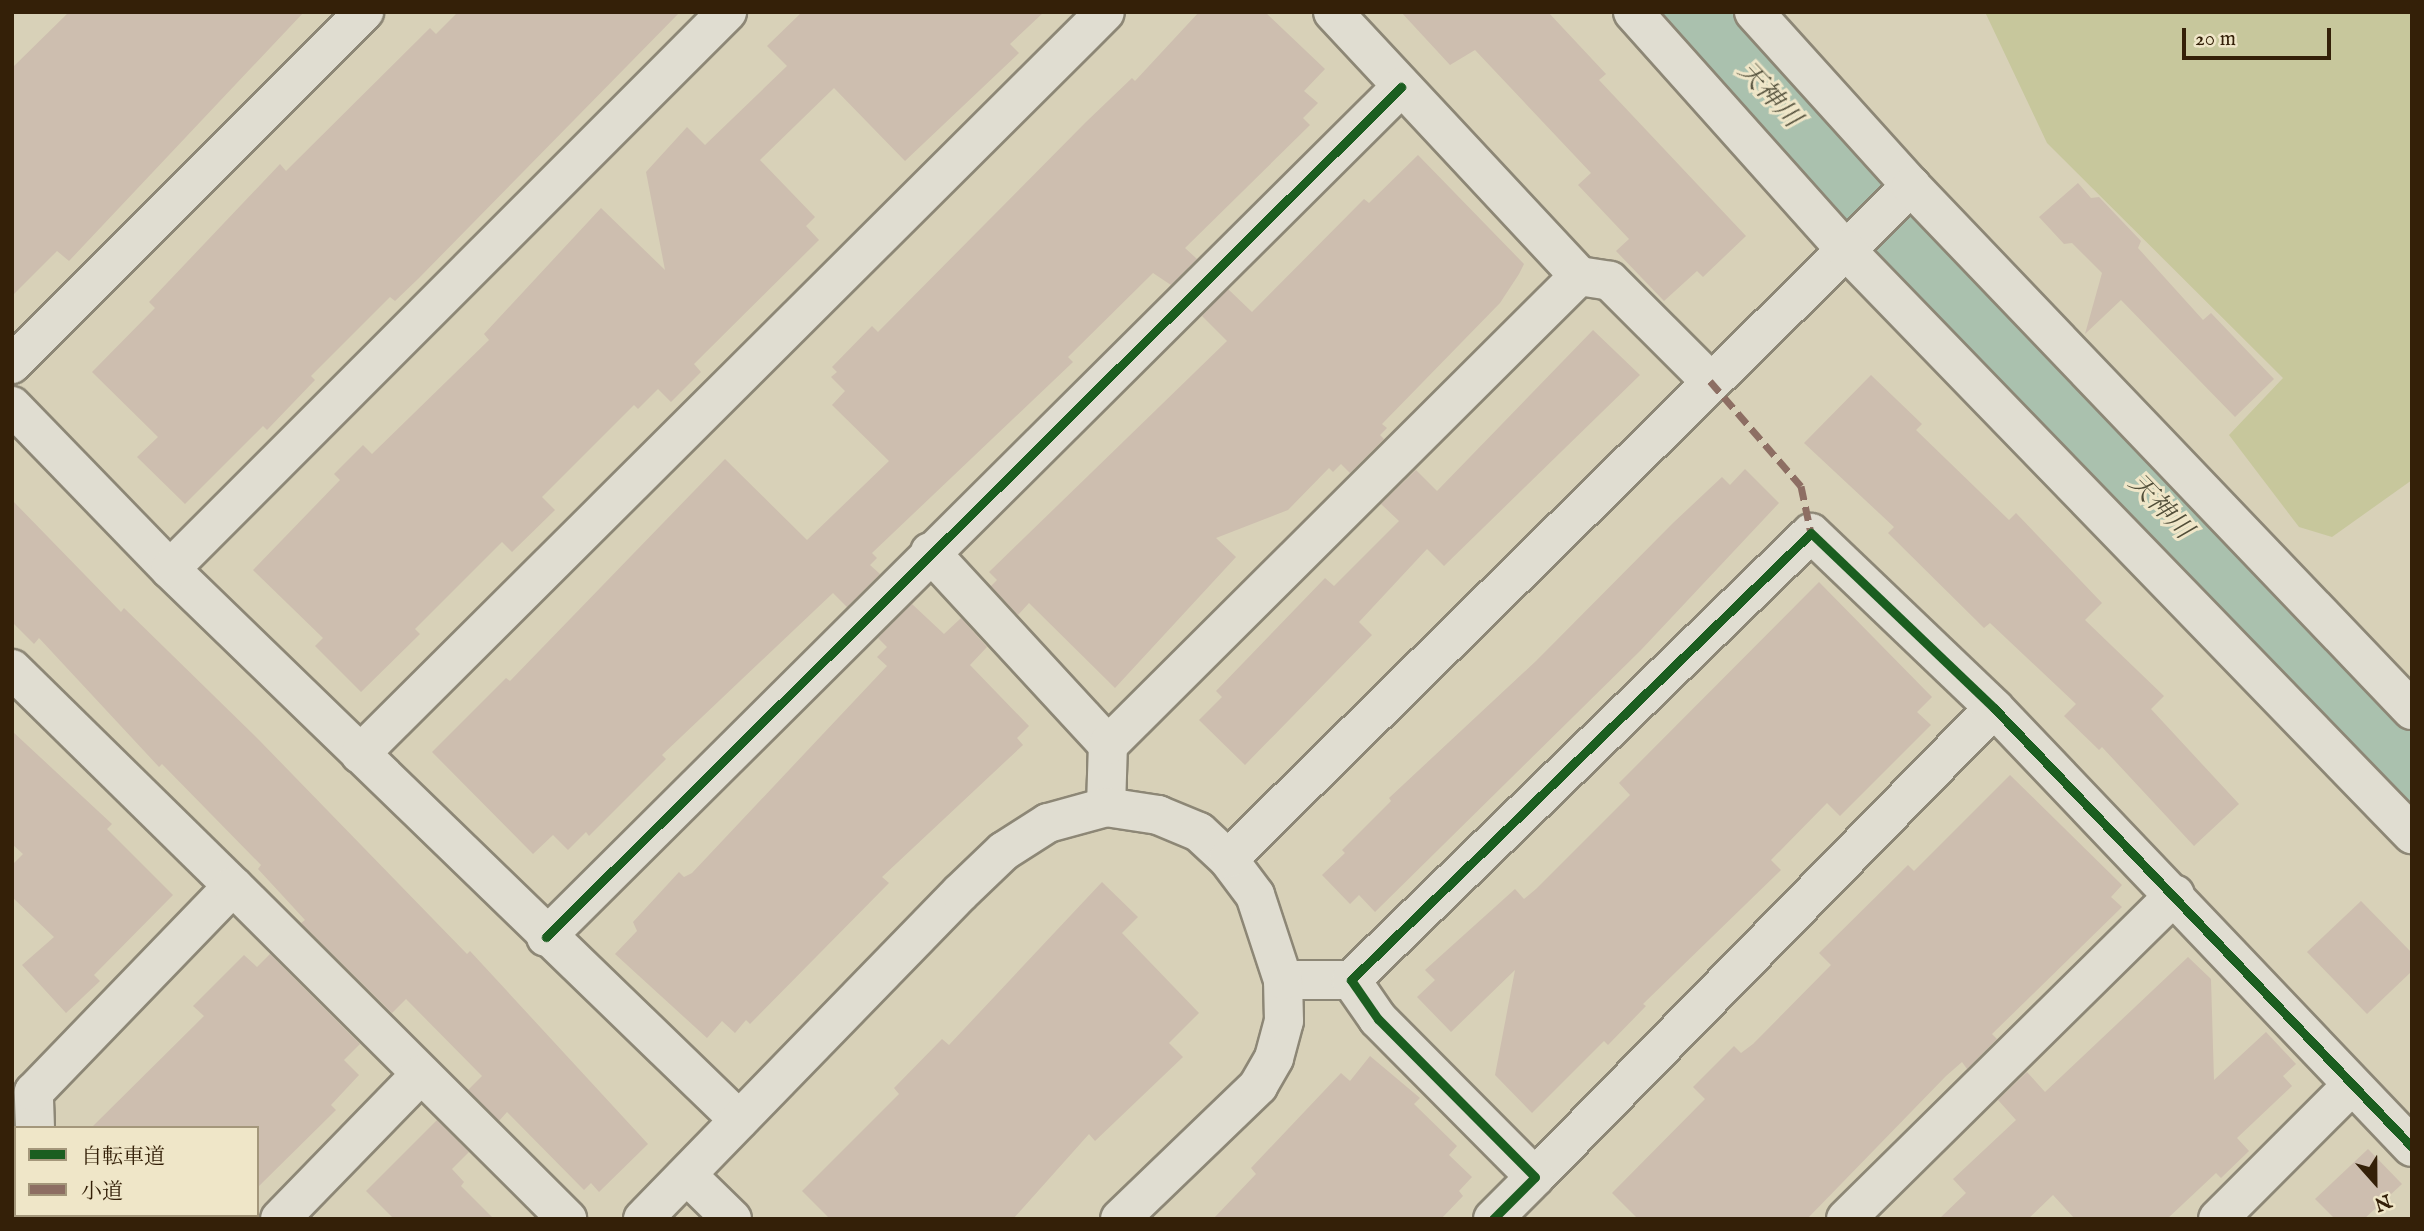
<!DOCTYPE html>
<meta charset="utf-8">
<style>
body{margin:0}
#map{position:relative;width:2424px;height:1231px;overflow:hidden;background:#d8d1b8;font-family:"IM FELL English","Noto Serif JP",serif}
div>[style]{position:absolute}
.green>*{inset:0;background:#c7c79c}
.river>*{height:89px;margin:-44.5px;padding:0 44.5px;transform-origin:44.5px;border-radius:44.5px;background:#aac1ae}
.building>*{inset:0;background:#cdbeaf}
.roads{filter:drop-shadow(2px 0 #8d8776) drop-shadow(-2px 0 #8d8776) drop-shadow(0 2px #8d8776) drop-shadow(0 -2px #8d8776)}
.minor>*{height:38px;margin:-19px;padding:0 19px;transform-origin:19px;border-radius:19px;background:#e0ddd1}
.tertiary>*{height:38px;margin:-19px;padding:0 19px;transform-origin:19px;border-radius:19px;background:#e0ddd1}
.quiet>*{height:7px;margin-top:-3.5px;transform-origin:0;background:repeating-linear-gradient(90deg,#8d6e63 0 14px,transparent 0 21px)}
.cycleway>*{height:9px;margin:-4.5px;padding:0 4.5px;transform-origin:4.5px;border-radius:4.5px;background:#1b5e20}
span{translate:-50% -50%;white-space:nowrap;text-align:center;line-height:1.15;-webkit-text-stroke:6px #efe6c8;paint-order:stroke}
.water-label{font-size:26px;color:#514e39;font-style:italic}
.frame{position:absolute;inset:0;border:14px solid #342008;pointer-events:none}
.legend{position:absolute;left:14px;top:1126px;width:245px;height:91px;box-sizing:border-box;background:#efe6c8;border:2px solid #a4977b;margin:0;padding:9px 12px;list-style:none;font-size:21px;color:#342008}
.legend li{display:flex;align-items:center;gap:14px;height:35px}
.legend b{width:35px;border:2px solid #a4977b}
.north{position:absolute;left:2340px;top:1147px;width:70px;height:70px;-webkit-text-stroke:5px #efe6c8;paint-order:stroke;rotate:159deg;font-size:19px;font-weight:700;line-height:28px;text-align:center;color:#342008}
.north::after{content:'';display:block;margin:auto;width:24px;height:32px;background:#342008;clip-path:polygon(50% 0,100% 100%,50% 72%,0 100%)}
.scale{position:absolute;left:2182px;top:28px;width:149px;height:32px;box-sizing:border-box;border:4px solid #342008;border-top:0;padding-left:9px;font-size:21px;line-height:24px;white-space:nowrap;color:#342008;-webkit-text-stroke:5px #efe6c8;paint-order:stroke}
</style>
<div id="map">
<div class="green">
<i style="clip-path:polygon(1985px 12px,2412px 12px,2412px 480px,2332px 537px,2299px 527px,2229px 435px,2283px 378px,2047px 143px)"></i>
</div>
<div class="river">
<i style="left:1693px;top:12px;width:226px;rotate:47.5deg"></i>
<i style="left:1908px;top:249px;width:721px;rotate:45.67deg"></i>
</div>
<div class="building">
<i style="clip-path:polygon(69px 12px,304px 12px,69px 261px,57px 251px,12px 296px,12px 68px)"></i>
<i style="clip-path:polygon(458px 12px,680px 12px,419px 278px,395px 301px,390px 297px,311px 376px,315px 380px,267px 430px,263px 426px,185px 504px,137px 457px,158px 437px,92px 372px,155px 308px,149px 302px,280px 164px,286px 171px,430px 28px,436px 34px)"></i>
<i style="clip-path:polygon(802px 12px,1044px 12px,1010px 44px,1019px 53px,905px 161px,834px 88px,760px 160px,815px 217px,806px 226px,819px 240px,694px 364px,701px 372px,671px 402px,658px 389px,638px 409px,634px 405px,542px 497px,555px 510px,512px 552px,502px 542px,415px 629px,420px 634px,361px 692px,315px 646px,323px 638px,253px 570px,340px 480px,334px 474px,363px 445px,372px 454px,489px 340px,484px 334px,601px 208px,665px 270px,646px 172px,687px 127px,705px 145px,787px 66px,767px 46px)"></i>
<i style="clip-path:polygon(1199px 12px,1265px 12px,1325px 69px,1304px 91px,1318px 103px,1303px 118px,1310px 125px,1185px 248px,1197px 259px,1171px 285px,1153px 273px,1068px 357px,1073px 362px,872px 553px,877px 558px,870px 565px,880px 574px,847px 607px,833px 593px,662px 755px,666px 759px,589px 836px,586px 832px,568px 850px,553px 835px,533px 854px,432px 752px,506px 678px,510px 681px,725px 459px,807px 540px,889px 461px,832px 405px,845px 391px,831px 377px,837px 372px,832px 367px,872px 326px,878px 332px,1086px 122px,1132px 78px,1135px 81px)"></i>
<i style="clip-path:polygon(1401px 12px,1548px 12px,1606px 74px,1599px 80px,1746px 236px,1703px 277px,1697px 271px,1664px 301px,1616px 251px,1629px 239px,1578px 185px,1591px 173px,1475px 50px,1450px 65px)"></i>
<i style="clip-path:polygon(1418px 155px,1524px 264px,1519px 274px,1500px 303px,1382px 424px,1387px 428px,1380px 435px,1384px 439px,1350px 473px,1341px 464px,1333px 472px,1329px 468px,1288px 510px,1216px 538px,1236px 557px,1115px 688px,1029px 603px,1018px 615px,991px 586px,997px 580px,989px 572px,1227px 341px,1202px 316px,1228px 289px,1252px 312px,1364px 199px,1369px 203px)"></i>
<i style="clip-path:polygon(2078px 183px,2091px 198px,2099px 197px,2141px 241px,2138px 248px,2203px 320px,2211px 313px,2274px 379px,2235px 417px,2121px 300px,2085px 334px,2102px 273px,2072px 243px,2064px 244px,2039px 217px)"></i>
<i style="clip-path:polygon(1593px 330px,1640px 375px,1444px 566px,1427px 549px,1359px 622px,1372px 635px,1245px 765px,1199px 720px,1222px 697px,1216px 691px,1325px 578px,1334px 586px,1399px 521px,1381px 504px,1416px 470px,1437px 491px)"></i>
<i style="clip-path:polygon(1871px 375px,1922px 424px,1916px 430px,2009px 520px,2016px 513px,2102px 603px,2085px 620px,2164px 696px,2151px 709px,2239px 804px,2194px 846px,2102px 747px,2099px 750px,2064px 716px,2076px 704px,1990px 623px,1984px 628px,1888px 533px,1894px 527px,1804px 443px)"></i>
<i style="clip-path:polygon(1745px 469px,1779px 503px,1641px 650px,1375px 912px,1359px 895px,1350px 904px,1322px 875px,1345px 853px,1342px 850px,1391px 801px,1389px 798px,1536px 661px,1673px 523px,1722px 477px,1730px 485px)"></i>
<i style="clip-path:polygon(12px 500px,121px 612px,124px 608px,259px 740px,467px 954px,470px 951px,648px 1144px,599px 1192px,591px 1183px,584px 1190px,507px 1112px,499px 1121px,468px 1090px,482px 1076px,406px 999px,392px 1013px,301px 923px,305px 920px,258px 869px,261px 865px,162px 764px,159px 767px,39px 638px,34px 644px,12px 622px)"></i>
<i style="clip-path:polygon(1819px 582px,1932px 697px,1917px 712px,1931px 725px,1840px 816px,1827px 803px,1771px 860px,1781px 870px,1643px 1004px,1646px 1006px,1608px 1045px,1604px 1041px,1532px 1113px,1495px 1075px,1515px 970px,1451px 1032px,1417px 997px,1435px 980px,1425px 970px,1515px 889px,1524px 899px,1536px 889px,1630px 795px,1619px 783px)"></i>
<i style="clip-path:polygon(912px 604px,944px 634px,961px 618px,987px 647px,970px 665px,1029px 726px,1017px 738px,1023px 745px,882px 877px,889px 883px,750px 1024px,746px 1020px,735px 1033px,722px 1021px,707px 1038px,615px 954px,637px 931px,633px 922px,679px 872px,684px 877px,692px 873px,887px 666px,877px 657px,887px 647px,878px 638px)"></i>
<i style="clip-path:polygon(12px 731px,112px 824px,107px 829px,173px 895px,94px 975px,100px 981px,66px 1013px,22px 965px,54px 937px,12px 897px,12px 865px,23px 854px,12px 844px)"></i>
<i style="clip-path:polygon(2010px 775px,2122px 885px,2111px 897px,2122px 907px,1992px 1034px,1997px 1039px,1967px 1069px,1962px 1062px,1946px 1076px,1807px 1219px,1638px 1219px,1612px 1193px,1705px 1099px,1693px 1087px,1734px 1046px,1741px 1053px,1753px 1044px,1831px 965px,1819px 953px,1908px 865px,1914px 871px)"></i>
<i style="clip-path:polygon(1102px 882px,1138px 917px,1122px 933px,1199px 1013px,1169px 1043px,1183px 1057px,1095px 1141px,1089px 1134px,1013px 1219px,830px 1219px,802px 1191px,899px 1094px,894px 1088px,942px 1039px,949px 1045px)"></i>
<i style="clip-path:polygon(2361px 901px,2412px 953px,2412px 971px,2367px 1014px,2307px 952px)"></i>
<i style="clip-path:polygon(270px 954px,360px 1044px,344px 1060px,359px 1075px,331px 1105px,336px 1110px,257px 1188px,257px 1128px,91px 1128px,204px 1016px,193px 1006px,244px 955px,257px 967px)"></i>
<i style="clip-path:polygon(2188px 957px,2211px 979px,2214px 1080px,2266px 1032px,2296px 1064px,2283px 1076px,2292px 1086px,2237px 1138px,2249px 1151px,2221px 1178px,2216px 1173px,2167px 1219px,2075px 1219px,2053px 1195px,2028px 1219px,1939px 1219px,1966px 1193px,1953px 1179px,2016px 1120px,1998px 1100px,2027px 1072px,2045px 1092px)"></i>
<i style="clip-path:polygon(1370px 1056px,1420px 1098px,1414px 1104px,1457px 1146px,1449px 1155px,1472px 1177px,1459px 1191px,1463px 1196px,1441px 1219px,1213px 1219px,1256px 1174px,1251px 1168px,1341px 1073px,1350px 1081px)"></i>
<i style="clip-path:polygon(437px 1120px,469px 1152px,452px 1169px,464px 1182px,461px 1186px,494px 1219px,394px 1219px,366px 1191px)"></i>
<i style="clip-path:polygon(2368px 1149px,2402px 1184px,2364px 1219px,2335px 1219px,2315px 1199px)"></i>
</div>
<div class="roads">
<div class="minor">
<i style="left:1333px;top:12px;width:361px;rotate:47deg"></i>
<i style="left:1579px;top:276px;width:31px;rotate:9deg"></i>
<i style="left:1610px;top:281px;width:141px;rotate:45deg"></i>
<i style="left:12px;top:364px;width:498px;rotate:-45deg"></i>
<i style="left:12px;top:406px;width:227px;rotate:45.9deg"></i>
<i style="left:170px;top:569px;width:792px;rotate:44.08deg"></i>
<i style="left:930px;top:552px;width:263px;rotate:47.3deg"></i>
<i style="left:170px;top:569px;width:788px;rotate:-45deg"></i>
<i style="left:12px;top:669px;width:310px;rotate:44.5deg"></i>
<i style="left:360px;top:754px;width:1051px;rotate:-44.88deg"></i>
<i style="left:1106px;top:807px;width:62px;rotate:-88.2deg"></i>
<i style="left:1108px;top:745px;width:665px;rotate:-44.88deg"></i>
<i style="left:546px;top:937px;width:1206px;rotate:-44.83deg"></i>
<i style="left:1283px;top:980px;width:68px"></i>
<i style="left:35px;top:1128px;width:36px;rotate:-92deg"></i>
<i style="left:34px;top:1092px;width:286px;rotate:-46deg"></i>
<i style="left:233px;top:886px;width:472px;rotate:44.9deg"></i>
<i style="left:687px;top:1175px;width:63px;rotate:44.4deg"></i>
<i style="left:1535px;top:1177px;width:656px;rotate:-45.62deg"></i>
<i style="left:37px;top:1215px;width:4px;rotate:90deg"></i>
<i style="left:280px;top:1219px;width:202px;rotate:-45.8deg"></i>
<i style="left:643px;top:1219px;width:455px;rotate:-45.8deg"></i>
<i style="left:960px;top:893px;width:61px;rotate:-43.7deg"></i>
<i style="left:1004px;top:851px;width:52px;rotate:-32.5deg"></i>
<i style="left:1048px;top:823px;width:60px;rotate:-15.4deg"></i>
<i style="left:1106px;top:807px;width:53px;rotate:8.7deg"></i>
<i style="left:1158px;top:815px;width:44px;rotate:22.5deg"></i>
<i style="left:1199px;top:832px;width:40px;rotate:43deg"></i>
<i style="left:1120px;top:1219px;width:192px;rotate:-43.9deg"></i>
<i style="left:1258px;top:1086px;width:32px;rotate:-60deg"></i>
<i style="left:1274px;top:1058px;width:38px;rotate:-75deg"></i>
<i style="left:1284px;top:1021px;width:41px;rotate:-91.4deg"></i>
<i style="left:1283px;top:980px;width:89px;rotate:-108.2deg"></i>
<i style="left:1255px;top:895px;width:45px;rotate:-126.9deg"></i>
<i style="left:1228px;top:859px;width:959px;rotate:-44.58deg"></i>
<i style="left:1493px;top:1219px;width:59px;rotate:-45deg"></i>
<i style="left:1535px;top:1177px;width:223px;rotate:-134.8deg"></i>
<i style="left:1378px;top:1019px;width:47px;rotate:-124.7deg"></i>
<i style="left:1351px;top:980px;width:641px;rotate:-44.18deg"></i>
<i style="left:1811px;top:533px;width:253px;rotate:43.7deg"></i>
<i style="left:1994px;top:708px;width:606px;rotate:46.4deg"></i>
<i style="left:1846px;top:1219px;width:462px;rotate:-44.6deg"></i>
<i style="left:2218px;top:1219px;width:188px;rotate:-45deg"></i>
</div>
<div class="tertiary">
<i style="left:1633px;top:12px;width:318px;rotate:48.2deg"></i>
<i style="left:1845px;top:249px;width:815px;rotate:45.9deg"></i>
<i style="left:1754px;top:12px;width:234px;rotate:47.9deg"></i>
<i style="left:1911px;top:186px;width:725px;rotate:46.29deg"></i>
</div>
</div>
<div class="quiet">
<i style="left:1710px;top:381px;width:139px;rotate:49.1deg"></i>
<i style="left:1801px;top:486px;width:48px;rotate:78deg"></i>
</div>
<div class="cycleway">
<i style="left:546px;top:937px;width:1206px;rotate:-44.83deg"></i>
<i style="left:1493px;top:1219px;width:59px;rotate:-45deg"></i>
<i style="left:1535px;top:1177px;width:223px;rotate:-134.8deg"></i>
<i style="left:1378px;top:1019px;width:47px;rotate:-124.7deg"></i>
<i style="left:1351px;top:980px;width:641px;rotate:-44.18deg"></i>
<i style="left:1811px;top:533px;width:253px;rotate:43.7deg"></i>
<i style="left:1994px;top:708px;width:606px;rotate:46.4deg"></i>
</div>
<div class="water-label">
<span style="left:1769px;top:95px;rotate:47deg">天神川</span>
<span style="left:2160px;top:507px;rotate:46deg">天神川</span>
</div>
<div class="frame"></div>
<ul class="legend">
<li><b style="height:9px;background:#1b5e20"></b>自転車道</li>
<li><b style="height:9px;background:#8d6e63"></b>小道</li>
</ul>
<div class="north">N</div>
<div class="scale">20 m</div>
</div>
